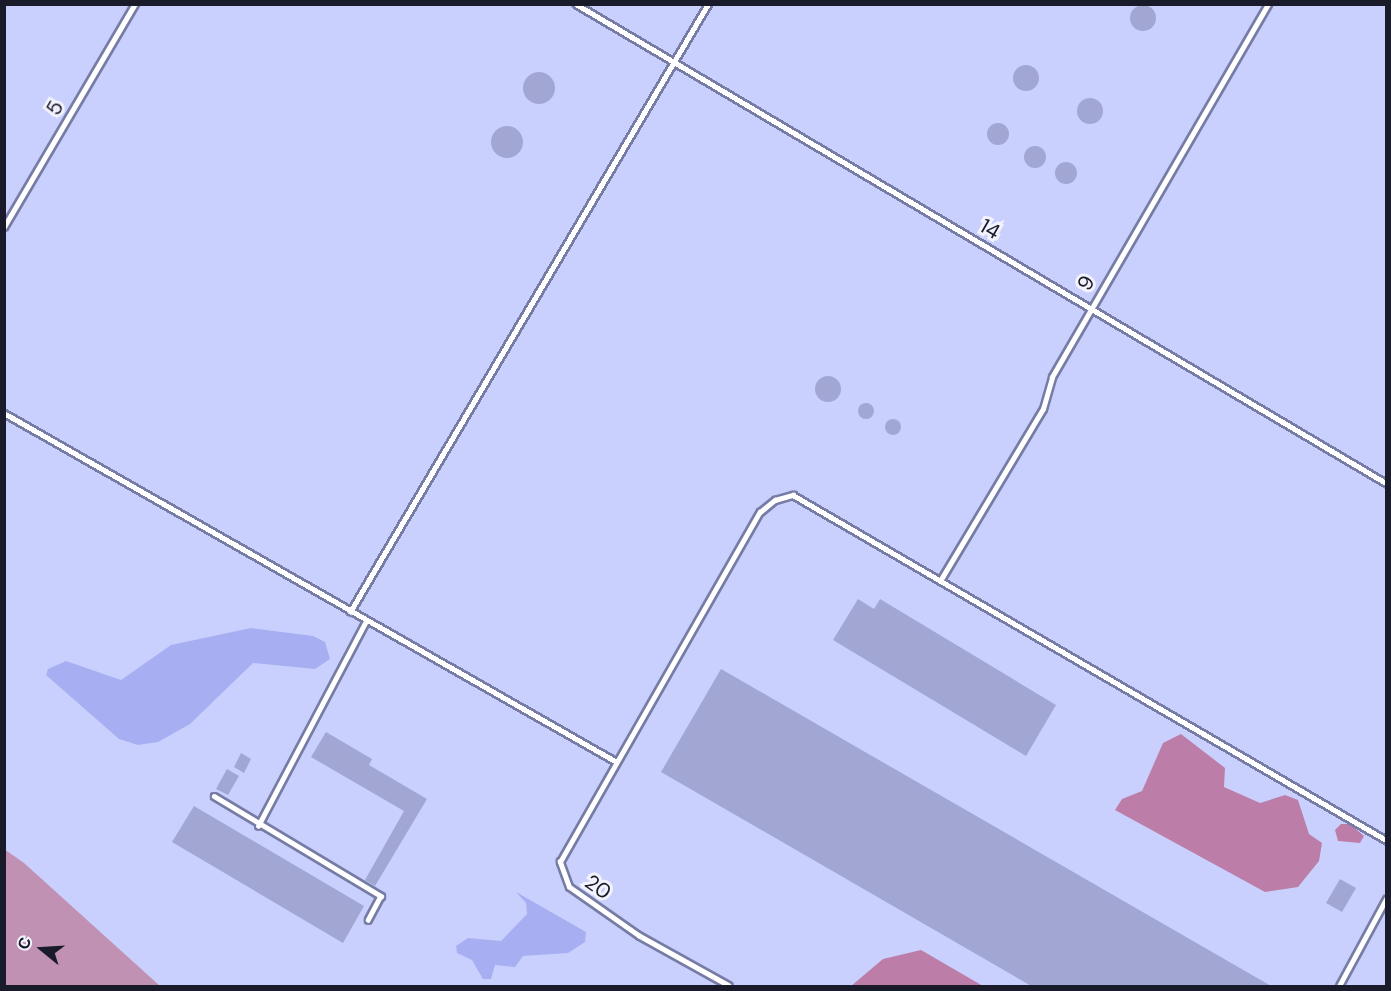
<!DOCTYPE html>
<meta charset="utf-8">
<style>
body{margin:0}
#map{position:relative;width:1391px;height:991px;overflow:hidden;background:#c9d0fd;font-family:"DM Sans",sans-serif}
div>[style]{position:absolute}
.green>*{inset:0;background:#c091b2}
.forest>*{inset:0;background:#bc7ea9}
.water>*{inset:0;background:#a7aff2}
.building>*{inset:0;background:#a1a7d2}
.round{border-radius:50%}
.roads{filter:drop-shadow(2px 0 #767ca4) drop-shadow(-2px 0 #767ca4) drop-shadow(0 2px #767ca4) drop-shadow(0 -2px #767ca4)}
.service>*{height:4.5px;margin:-2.25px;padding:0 2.25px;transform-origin:2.25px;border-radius:2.25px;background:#fff}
span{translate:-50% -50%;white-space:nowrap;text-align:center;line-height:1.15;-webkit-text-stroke:6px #f2f3fd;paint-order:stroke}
.street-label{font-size:21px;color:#191a2a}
.frame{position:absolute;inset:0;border:6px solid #191a2a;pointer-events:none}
.north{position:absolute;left:12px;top:919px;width:60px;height:60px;-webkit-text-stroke:4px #f2f3fd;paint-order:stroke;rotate:288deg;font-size:16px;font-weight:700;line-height:24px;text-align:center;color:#191a2a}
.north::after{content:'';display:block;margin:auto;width:21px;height:27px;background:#191a2a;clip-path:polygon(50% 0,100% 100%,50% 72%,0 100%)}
</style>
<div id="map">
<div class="green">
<i style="clip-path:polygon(4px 849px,24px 863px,160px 986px,5px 986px)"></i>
</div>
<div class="forest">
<i style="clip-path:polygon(1181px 734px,1225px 768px,1224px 787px,1260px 803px,1285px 795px,1298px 800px,1309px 834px,1322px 843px,1319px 861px,1298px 887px,1265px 892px,1115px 810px,1122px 799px,1142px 791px,1163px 743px)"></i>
<i style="clip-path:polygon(1341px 824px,1350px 824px,1364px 836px,1360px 843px,1338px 841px,1335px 830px)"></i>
<i style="clip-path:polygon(921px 950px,983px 986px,851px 986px,883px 959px)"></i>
</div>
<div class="water">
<i style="clip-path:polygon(251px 628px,313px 636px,325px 642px,330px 659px,315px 669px,253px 663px,190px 724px,158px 742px,138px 745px,119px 739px,46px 675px,48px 669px,66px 661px,121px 680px,171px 645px)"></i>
<i style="clip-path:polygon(516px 892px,586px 932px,585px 942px,568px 953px,523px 956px,515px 967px,495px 965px,491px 979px,483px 979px,472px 960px,457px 953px,456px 946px,468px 938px,501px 941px,527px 914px,526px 903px)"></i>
</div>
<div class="building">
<i class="round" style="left:1130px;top:5px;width:26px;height:26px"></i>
<i class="round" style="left:1013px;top:65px;width:26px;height:26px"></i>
<i class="round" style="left:523px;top:72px;width:32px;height:32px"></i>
<i class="round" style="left:1077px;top:98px;width:26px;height:26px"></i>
<i class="round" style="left:987px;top:123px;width:22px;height:22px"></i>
<i class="round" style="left:491px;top:126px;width:32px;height:32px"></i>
<i class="round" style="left:1024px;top:146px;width:22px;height:22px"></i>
<i class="round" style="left:1055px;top:162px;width:22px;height:22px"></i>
<i class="round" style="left:815px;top:376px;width:26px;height:26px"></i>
<i class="round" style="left:858px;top:403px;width:16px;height:16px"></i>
<i class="round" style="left:885px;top:419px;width:16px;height:16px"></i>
<i style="clip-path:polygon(858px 599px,874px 609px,880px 599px,1056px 705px,1026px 756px,833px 640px)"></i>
<i style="clip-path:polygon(721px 669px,1273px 987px,1033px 987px,661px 772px)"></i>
<i style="clip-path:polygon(326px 732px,372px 759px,369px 765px,427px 799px,375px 886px,365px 880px,404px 811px,311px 757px)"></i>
<i style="clip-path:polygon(241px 753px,251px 759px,244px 773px,234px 767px)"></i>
<i style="clip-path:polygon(227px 769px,239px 776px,228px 795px,216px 789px)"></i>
<i style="clip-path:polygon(194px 806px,364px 906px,343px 943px,172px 842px)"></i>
<i style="clip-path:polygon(1340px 879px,1356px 888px,1342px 912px,1326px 903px)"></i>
</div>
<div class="roads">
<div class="service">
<i style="left:576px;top:4px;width:941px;rotate:30.6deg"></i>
<i style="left:4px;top:227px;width:259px;rotate:-59.6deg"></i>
<i style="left:4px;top:413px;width:703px;rotate:29.66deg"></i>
<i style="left:940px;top:581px;width:200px;rotate:-59.1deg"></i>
<i style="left:1043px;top:409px;width:33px;rotate:-74deg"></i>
<i style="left:1052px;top:377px;width:431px;rotate:-59.9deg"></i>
<i style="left:350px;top:612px;width:706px;rotate:-59.51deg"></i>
<i style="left:214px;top:796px;width:195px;rotate:30.9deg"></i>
<i style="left:381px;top:896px;width:27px;rotate:118deg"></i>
<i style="left:258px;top:826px;width:232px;rotate:-62.2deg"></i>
<i style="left:729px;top:986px;width:103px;rotate:-150.9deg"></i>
<i style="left:639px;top:936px;width:85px;rotate:-145deg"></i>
<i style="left:569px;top:887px;width:27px;rotate:-110deg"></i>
<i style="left:560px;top:862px;width:403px;rotate:-60.3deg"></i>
<i style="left:760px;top:512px;width:19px;rotate:-39deg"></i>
<i style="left:775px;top:500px;width:19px;rotate:-16deg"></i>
<i style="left:793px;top:495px;width:686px;rotate:30.19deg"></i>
<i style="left:1339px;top:986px;width:99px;rotate:-61.6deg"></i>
</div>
</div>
<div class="street-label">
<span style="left:55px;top:108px;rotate:-60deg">5</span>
<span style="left:990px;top:229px;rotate:30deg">14</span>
<span style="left:1086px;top:283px;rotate:-60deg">9</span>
<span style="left:598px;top:887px;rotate:35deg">20</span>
</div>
<div class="frame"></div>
<div class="north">С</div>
</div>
